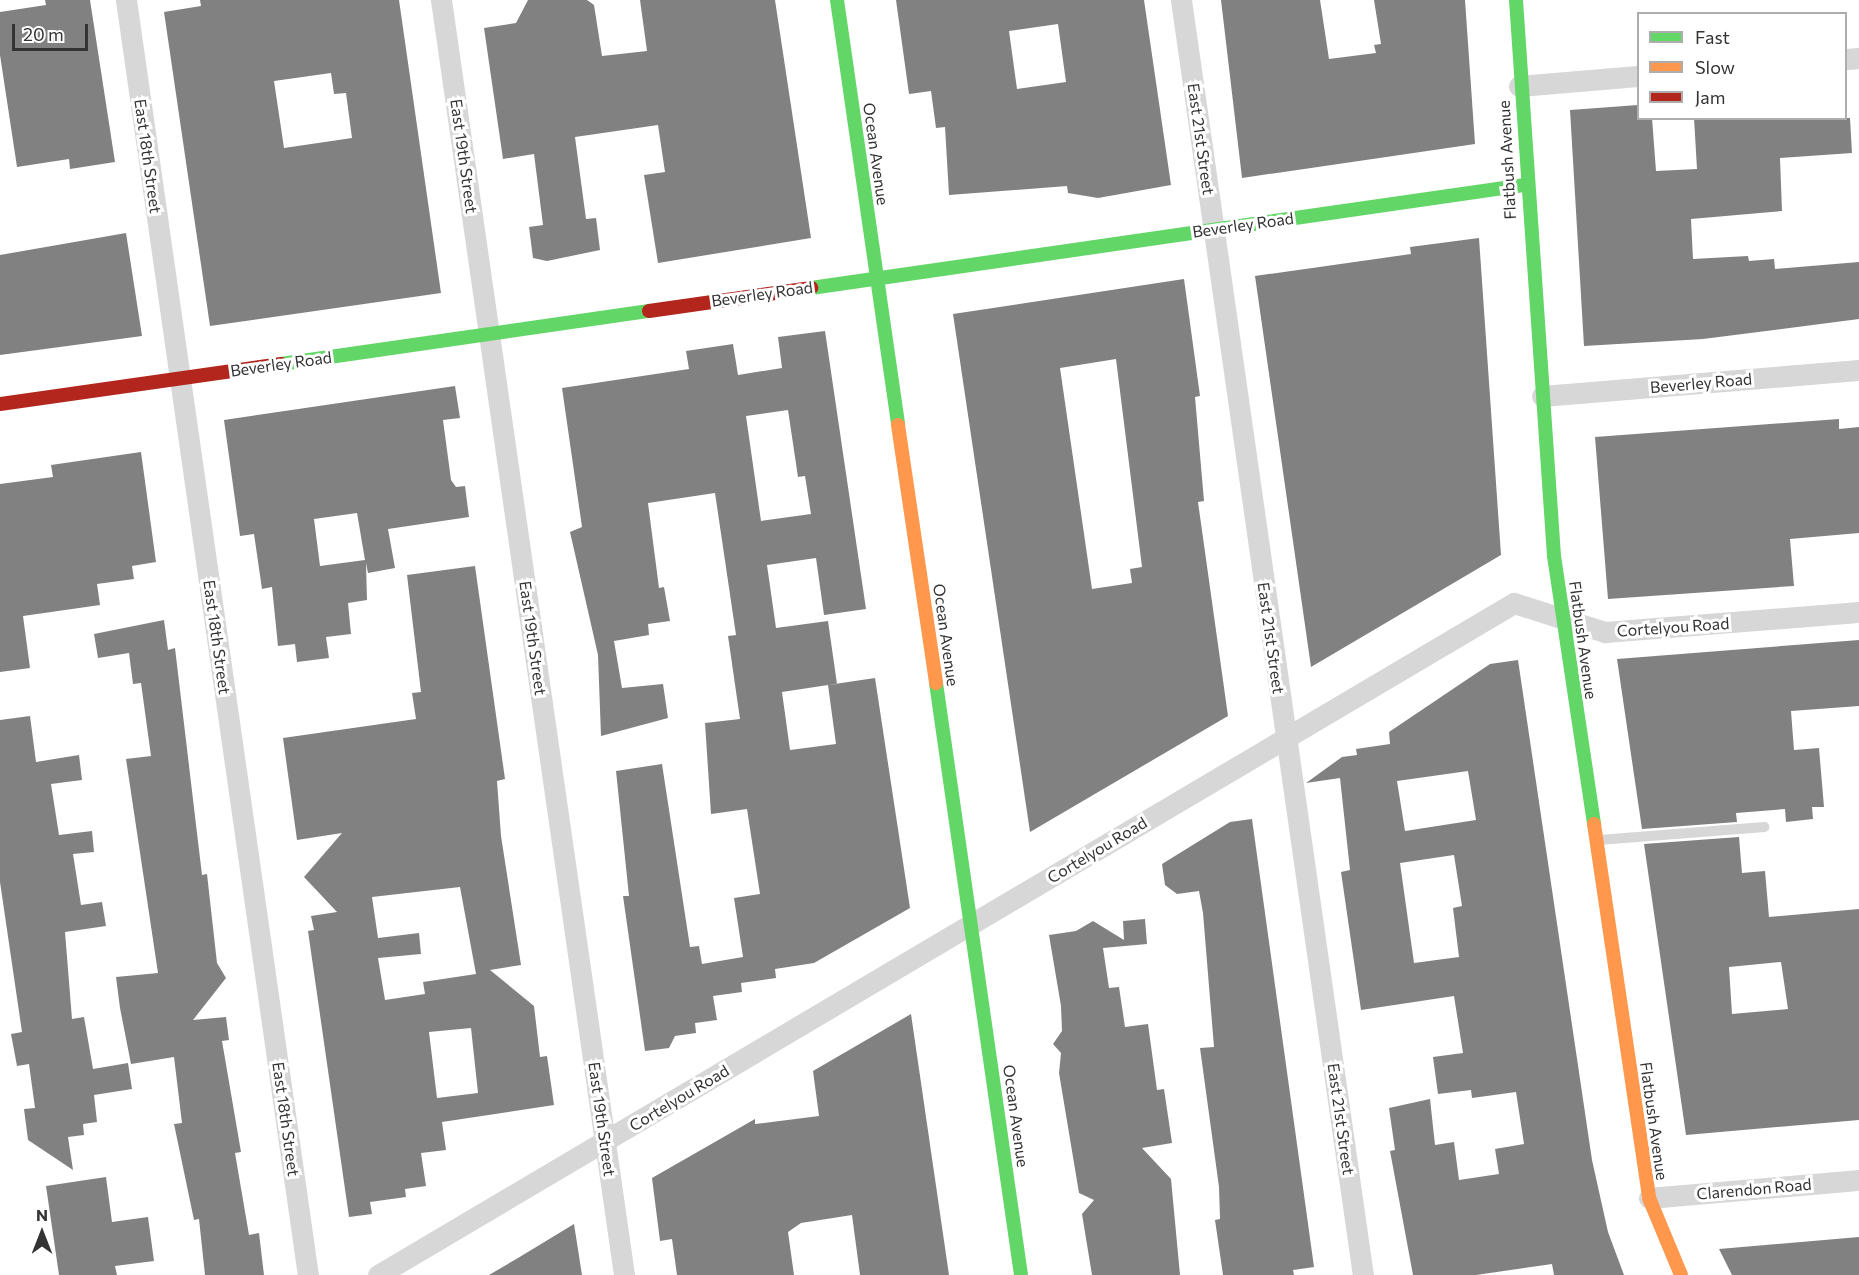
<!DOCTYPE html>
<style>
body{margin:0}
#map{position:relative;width:1859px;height:1275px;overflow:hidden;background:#fff;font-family:Commissioner,sans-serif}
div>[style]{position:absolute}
.building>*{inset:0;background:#818181}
.lane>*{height:10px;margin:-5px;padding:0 5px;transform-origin:5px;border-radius:5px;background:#d7d7d7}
.street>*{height:21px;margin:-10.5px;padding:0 10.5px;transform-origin:10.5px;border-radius:10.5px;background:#d7d7d7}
.fast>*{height:14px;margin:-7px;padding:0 7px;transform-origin:7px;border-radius:7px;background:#63d668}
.slow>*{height:14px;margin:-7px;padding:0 7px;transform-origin:7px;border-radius:7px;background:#ff974d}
.jam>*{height:14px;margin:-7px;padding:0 7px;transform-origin:7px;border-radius:7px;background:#b3261e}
span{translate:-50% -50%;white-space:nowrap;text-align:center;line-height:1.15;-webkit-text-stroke:6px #fff;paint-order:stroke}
.street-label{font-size:16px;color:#333}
.legend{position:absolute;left:1637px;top:12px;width:210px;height:108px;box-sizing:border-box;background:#fff;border:2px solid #adadad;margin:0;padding:8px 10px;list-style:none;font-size:18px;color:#333}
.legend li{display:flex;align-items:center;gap:12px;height:30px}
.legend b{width:30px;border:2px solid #adadad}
.north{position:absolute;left:12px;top:1203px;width:60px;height:60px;-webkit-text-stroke:4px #fff;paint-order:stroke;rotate:0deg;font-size:16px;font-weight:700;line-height:24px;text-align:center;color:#333}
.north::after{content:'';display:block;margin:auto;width:21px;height:27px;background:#333;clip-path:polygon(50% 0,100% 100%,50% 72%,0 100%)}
.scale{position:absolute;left:12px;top:24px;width:76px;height:27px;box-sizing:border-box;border:3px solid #333;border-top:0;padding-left:8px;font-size:18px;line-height:21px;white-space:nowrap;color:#333;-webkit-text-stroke:4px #fff;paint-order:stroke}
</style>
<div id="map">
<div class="building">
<i style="clip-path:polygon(45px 0,90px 0,115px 162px,70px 169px,69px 159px,17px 167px,0 55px,0 12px,46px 5px)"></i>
<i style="clip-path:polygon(evenodd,200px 0,399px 0,441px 293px,210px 326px,164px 12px,201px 6px,200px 0,331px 73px,334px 94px,346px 93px,352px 138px,284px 148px,274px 81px,331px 73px)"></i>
<i style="clip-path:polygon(528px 0,587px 0,594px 5px,602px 56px,647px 51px,640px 0,775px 0,811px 238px,658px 263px,644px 175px,665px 172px,658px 125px,575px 137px,586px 219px,596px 218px,600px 250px,547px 261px,533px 258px,529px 227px,543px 225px,534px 154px,503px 159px,484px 28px,516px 23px)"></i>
<i style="clip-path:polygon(evenodd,896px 0,1144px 0,1171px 185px,1098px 198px,1068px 193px,1067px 186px,949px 195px,945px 127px,936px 128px,931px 91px,909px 94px,896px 0,1058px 24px,1066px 82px,1017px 89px,1009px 31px,1058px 24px)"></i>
<i style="clip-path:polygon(1221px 0,1320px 0,1329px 59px,1376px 53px,1374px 45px,1381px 44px,1374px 0,1465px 0,1475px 144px,1242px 178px)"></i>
<i style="clip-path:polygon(1638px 105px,1638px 118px,1652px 118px,1656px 171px,1697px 169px,1694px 118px,1850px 118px,1852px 153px,1780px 158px,1782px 211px,1691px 219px,1693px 259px,1748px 256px,1749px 261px,1774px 259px,1775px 269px,1859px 262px,1859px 319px,1703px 339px,1584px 346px,1570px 110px)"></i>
<i style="clip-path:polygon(126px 233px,142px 336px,0 355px,0 255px)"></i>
<i style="clip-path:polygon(1479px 238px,1501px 555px,1311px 667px,1255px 276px,1411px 254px,1410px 247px)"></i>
<i style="clip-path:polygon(evenodd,1184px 279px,1200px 396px,1195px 397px,1204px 501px,1198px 502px,1228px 716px,1030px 832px,953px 314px,1184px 279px,1116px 359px,1142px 567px,1130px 569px,1132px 583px,1092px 589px,1060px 368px,1116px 359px)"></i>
<i style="clip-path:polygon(evenodd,825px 331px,866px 609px,824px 615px,816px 558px,767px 565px,776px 628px,828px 621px,837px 684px,828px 685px,875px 678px,910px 908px,814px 963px,775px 969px,776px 978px,741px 983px,742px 992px,713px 996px,717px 1020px,695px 1023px,696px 1033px,675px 1036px,669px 1048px,645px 1051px,623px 896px,629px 896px,616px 771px,662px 764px,690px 947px,699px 946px,702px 964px,743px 957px,734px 898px,760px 894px,747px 809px,711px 814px,705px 723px,740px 719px,728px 636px,736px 635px,715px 493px,648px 503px,659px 588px,664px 587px,670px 621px,648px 624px,649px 635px,614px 641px,622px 688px,663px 684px,668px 718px,601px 736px,598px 655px,570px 532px,582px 527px,562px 388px,689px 369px,686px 351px,733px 344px,738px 375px,782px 368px,778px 337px,825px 331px,788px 410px,798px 477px,805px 476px,811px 514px,761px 521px,746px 416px,788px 410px,825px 331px,828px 685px,836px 744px,790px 750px,782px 692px,828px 685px)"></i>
<i style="clip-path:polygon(evenodd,455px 386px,460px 418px,443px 420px,451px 480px,456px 487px,465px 486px,469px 517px,388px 529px,395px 568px,368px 573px,366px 563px,367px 600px,348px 603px,351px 634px,326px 637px,329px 658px,297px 662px,295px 644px,278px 646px,272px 587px,262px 589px,254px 534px,240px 536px,224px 420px,455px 386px,357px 513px,365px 560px,320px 566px,314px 519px,357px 513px)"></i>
<i style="clip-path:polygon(1839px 419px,1839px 429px,1859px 427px,1859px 533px,1790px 539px,1794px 586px,1608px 599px,1595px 437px)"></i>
<i style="clip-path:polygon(141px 452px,156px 562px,132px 566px,134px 579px,97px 584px,100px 605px,23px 616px,30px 668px,0 672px,0 484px,53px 477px,51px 465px)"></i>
<i style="clip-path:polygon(evenodd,475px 566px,505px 779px,497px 781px,501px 836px,521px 965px,490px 970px,534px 1006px,540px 1057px,547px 1056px,554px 1105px,442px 1122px,446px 1150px,421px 1153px,426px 1186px,405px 1189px,406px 1197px,370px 1202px,372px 1214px,349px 1217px,308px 931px,314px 930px,311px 916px,337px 912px,304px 877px,342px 833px,297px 840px,283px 738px,416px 719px,412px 693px,421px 692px,407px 575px,475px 566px,460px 887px,476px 974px,423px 982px,425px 994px,385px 1000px,378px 958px,421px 954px,419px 933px,378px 938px,372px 897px,460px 887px,475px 566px,471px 1028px,478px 1093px,437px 1098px,429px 1032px,471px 1028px)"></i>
<i style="clip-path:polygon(164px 620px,168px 650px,175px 648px,202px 875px,207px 874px,217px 963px,226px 978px,193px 1020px,226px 1017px,229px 1040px,222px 1041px,241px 1152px,235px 1153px,249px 1235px,259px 1233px,264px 1275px,205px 1275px,199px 1219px,194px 1220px,174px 1124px,182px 1123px,174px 1057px,131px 1064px,120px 1008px,116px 977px,158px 973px,126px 759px,151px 756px,141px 683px,133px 684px,129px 653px,98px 658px,94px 634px)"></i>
<i style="clip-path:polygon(1859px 640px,1859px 706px,1791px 711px,1794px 750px,1819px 748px,1824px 807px,1812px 807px,1813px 819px,1786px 822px,1785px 809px,1736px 813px,1737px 822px,1642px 829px,1617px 659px)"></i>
<i style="clip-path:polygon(evenodd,1518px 660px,1592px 1160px,1608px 1232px,1624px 1275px,1554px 1275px,1552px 1264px,1476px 1275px,1413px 1275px,1390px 1151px,1395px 1150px,1389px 1108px,1430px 1099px,1435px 1145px,1454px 1142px,1459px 1180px,1499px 1174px,1495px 1149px,1524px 1144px,1516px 1092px,1472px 1098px,1471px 1090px,1438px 1094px,1433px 1057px,1463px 1053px,1454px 996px,1361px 1010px,1341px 872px,1350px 870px,1340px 778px,1306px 783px,1342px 757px,1357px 755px,1356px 749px,1390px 744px,1389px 732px,1490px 664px,1518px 660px,1468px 771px,1476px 820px,1405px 831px,1397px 781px,1468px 771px,1518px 660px,1454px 855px,1462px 906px,1453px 908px,1459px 957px,1414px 963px,1400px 863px,1454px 855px)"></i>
<i style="clip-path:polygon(30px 716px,36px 762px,79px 755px,82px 780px,51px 784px,59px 835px,92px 831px,94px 852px,73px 854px,81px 905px,102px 902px,106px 926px,65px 932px,72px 1019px,84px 1017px,93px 1069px,128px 1063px,132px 1089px,94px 1095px,97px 1122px,83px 1124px,84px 1135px,68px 1137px,73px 1170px,28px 1140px,24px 1109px,35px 1108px,29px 1064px,17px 1066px,11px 1034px,22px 1032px,0 882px,0 720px)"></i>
<i style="clip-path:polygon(1252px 819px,1314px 1267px,1293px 1270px,1294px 1275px,1223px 1275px,1215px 1220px,1220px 1219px,1219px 1187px,1200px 1048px,1214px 1047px,1203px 913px,1199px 891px,1177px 894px,1165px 885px,1162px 864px,1230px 822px)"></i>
<i style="clip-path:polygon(evenodd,1739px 837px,1742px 873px,1765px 871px,1769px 917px,1859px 909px,1859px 1120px,1686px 1135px,1644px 844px,1739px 837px,1781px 962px,1788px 1009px,1732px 1014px,1729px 967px,1781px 962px)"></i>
<i style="clip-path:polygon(1145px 919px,1147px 944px,1103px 948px,1109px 988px,1119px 987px,1125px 1027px,1148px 1024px,1157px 1090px,1164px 1089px,1172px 1143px,1142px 1148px,1171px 1179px,1180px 1275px,1092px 1275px,1082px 1214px,1094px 1200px,1079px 1193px,1059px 1073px,1061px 1053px,1053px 1044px,1062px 1031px,1061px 1006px,1049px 935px,1076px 931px,1093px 921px,1124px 940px,1123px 921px)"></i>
<i style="clip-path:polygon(911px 1014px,949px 1275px,860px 1275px,852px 1215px,801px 1223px,788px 1232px,794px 1275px,677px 1275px,672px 1239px,660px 1241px,652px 1178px,755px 1119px,755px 1124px,819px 1116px,813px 1071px)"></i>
<i style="clip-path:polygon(106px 1177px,112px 1222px,148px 1217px,154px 1261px,115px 1266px,117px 1275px,59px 1275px,46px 1186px)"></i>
<i style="clip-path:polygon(574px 1224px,582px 1275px,489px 1275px,518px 1258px)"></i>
<i style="clip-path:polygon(1859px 1237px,1859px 1275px,1732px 1275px,1719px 1249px)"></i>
</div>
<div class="lane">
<i style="left:1599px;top:840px;width:166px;rotate:-4.5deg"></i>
</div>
<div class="street">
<i style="left:126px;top:0;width:1288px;rotate:81.88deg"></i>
<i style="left:441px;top:0;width:1288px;rotate:81.83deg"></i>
<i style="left:1181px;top:0;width:1288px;rotate:81.88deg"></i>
<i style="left:1846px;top:59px;width:13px;rotate:-4deg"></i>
<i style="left:1519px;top:86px;width:119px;rotate:-4.8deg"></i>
<i style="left:1542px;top:396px;width:318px;rotate:-4.7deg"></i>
<i style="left:1649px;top:1198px;width:211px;rotate:-4.9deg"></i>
<i style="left:378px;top:1275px;width:1320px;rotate:-30.61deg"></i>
<i style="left:1514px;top:603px;width:96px;rotate:17.7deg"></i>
<i style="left:1605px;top:632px;width:255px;rotate:-4.5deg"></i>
</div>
<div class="fast">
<i style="left:837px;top:0;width:429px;rotate:81.8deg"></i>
<i style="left:1516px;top:0;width:557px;rotate:86.09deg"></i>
<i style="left:1554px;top:556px;width:271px;rotate:81.5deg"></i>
<i style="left:811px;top:288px;width:720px;rotate:-8.22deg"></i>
<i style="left:281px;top:364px;width:372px;rotate:-8.2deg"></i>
<i style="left:936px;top:683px;width:598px;rotate:81.83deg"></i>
</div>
<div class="slow">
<i style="left:898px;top:425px;width:261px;rotate:81.6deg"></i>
<i style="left:1594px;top:824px;width:378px;rotate:81.6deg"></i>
<i style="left:1649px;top:1198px;width:83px;rotate:67.4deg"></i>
</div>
<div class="jam">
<i style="left:649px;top:311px;width:164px;rotate:-8.1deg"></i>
<i style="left:0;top:404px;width:284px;rotate:-8.1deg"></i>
</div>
<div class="street-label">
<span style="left:1201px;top:139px;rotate:82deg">East 21st Street</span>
<span style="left:876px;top:154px;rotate:82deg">Ocean Avenue</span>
<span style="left:148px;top:156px;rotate:82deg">East 18th Street</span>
<span style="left:464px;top:156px;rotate:82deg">East 19th Street</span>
<span style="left:1507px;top:160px;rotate:-93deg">Flatbush Avenue</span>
<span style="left:1243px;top:225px;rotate:-8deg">Beverley Road</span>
<span style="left:762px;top:294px;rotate:-8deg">Beverley Road</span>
<span style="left:281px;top:364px;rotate:-8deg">Beverley Road</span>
<span style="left:1701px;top:383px;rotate:-5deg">Beverley Road</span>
<span style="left:1673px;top:627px;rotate:-4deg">Cortelyou Road</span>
<span style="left:946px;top:635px;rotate:82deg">Ocean Avenue</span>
<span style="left:217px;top:637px;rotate:82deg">East 18th Street</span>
<span style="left:533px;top:638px;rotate:82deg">East 19th Street</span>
<span style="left:1271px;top:638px;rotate:82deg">East 21st Street</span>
<span style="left:1583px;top:640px;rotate:82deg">Flatbush Avenue</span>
<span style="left:1097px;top:850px;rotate:-31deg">Cortelyou Road</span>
<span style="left:679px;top:1098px;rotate:-31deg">Cortelyou Road</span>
<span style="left:1016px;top:1116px;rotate:82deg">Ocean Avenue</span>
<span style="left:286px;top:1119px;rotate:82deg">East 18th Street</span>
<span style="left:602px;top:1119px;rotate:82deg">East 19th Street</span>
<span style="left:1341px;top:1119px;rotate:82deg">East 21st Street</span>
<span style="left:1654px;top:1121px;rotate:82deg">Flatbush Avenue</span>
<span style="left:1754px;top:1189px;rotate:-5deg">Clarendon Road</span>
</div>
<ul class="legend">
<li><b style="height:8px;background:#63d668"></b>Fast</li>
<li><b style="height:8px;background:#ff974d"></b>Slow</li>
<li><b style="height:8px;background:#b3261e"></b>Jam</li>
</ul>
<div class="north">N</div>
<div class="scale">20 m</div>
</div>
